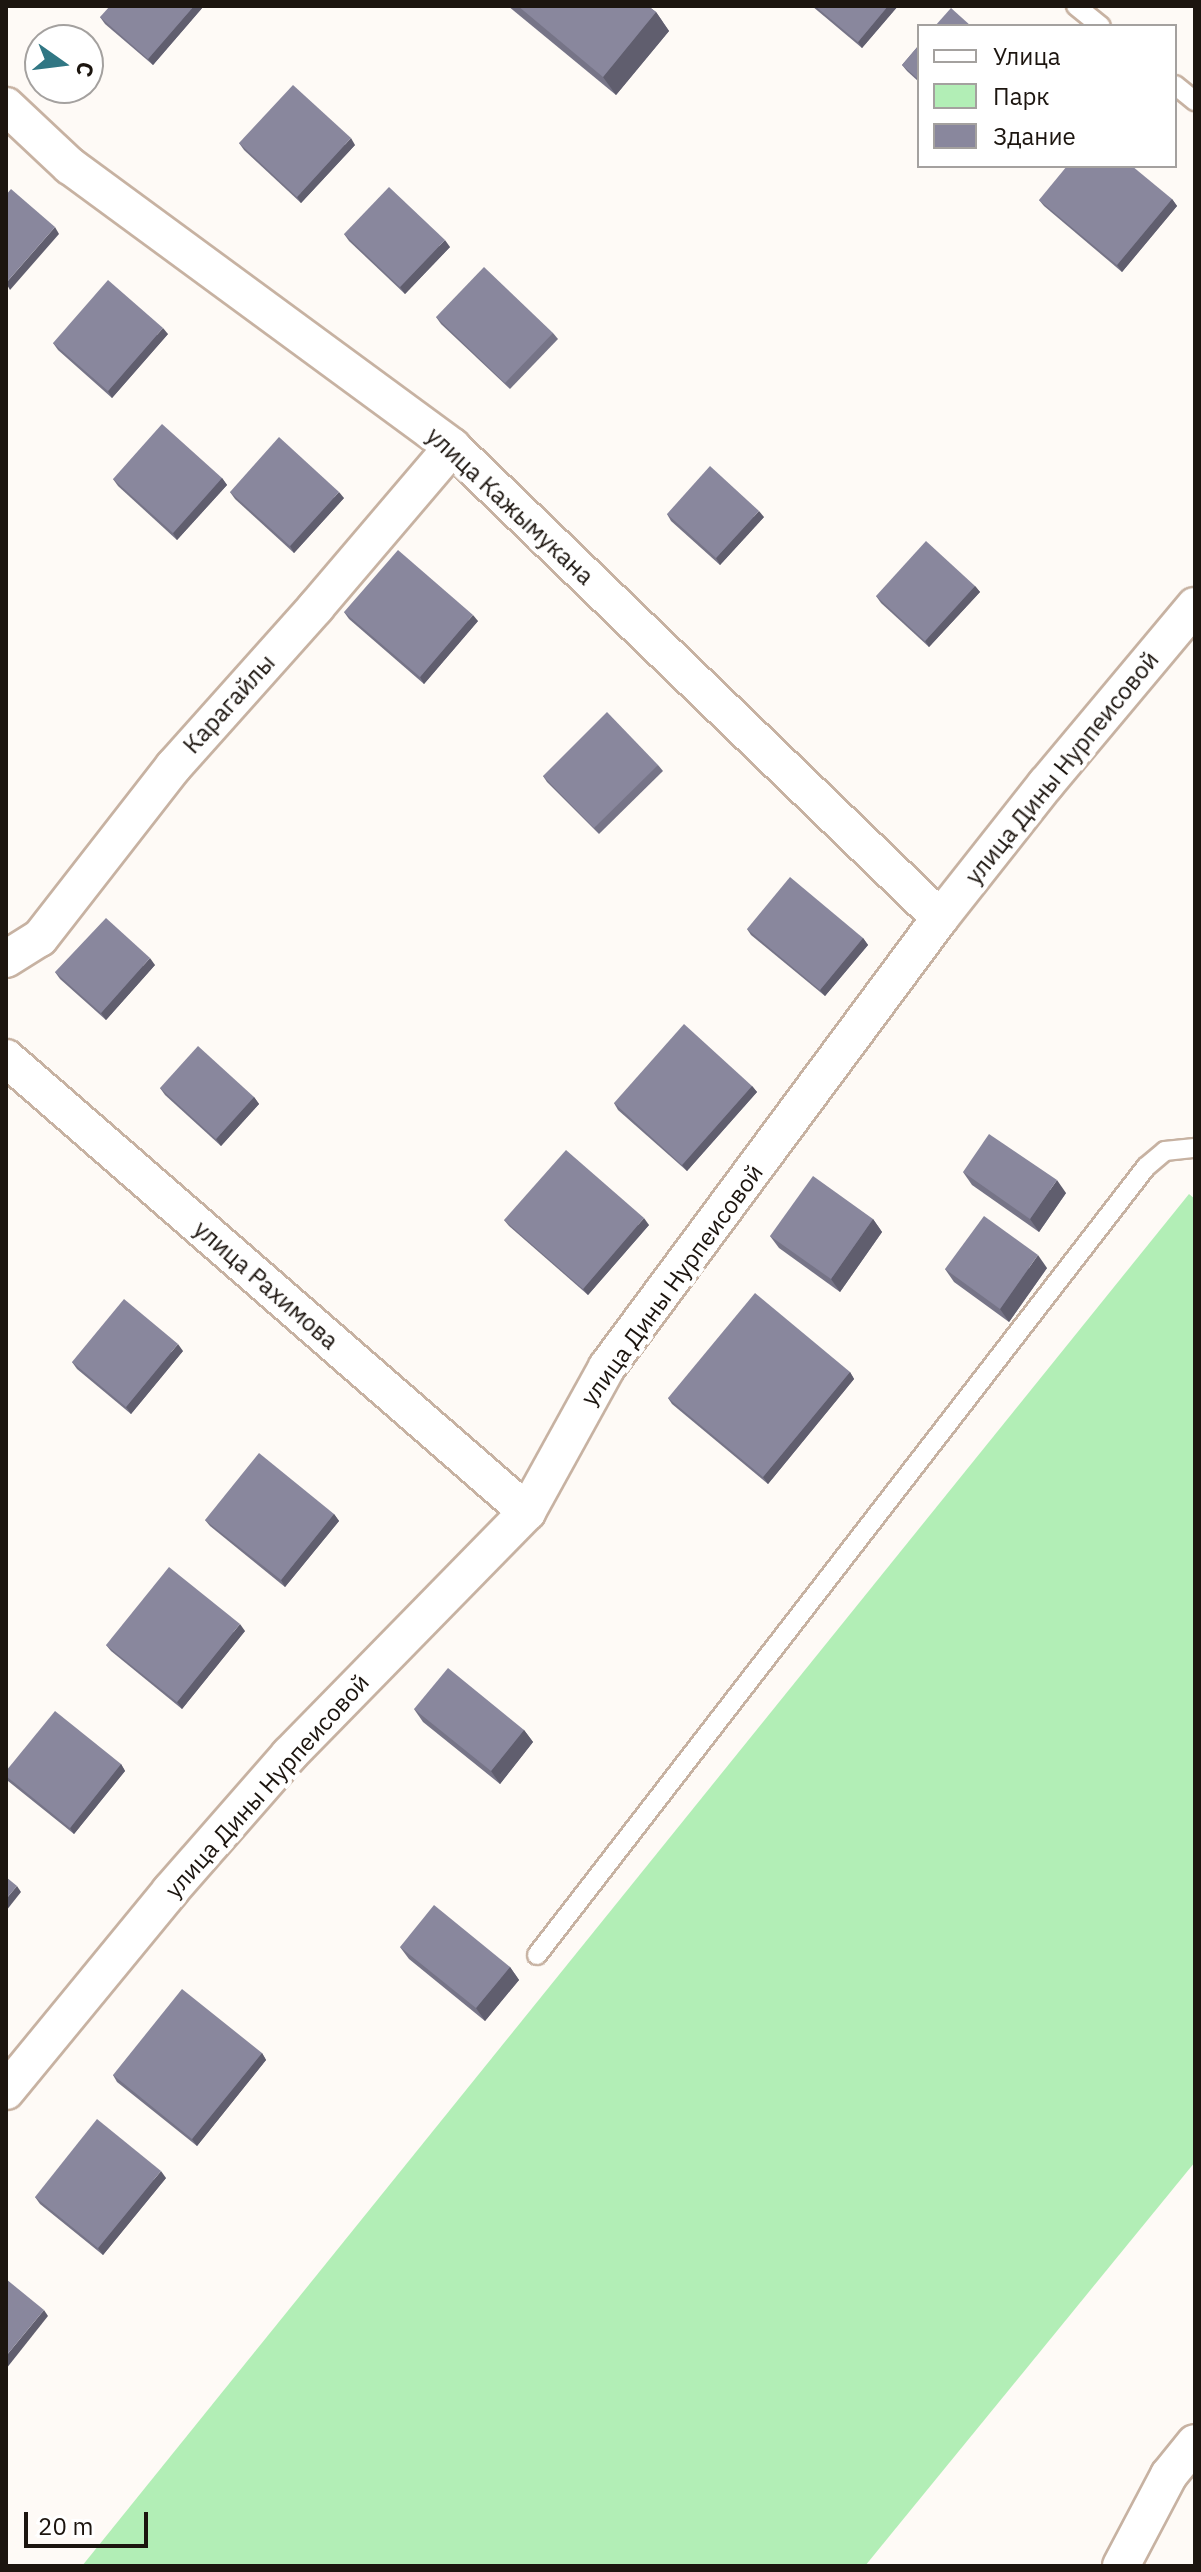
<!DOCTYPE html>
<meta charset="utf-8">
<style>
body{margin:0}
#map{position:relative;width:1201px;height:2572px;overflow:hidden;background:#fefaf6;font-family:"IBM Plex Sans",sans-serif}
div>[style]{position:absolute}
.green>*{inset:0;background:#b2eeb6}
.roads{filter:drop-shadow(2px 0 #c7b2a2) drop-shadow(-2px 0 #c7b2a2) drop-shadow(0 2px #c7b2a2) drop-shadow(0 -2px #c7b2a2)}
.service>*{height:18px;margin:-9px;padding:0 9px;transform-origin:9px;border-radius:9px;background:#fff}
.minor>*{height:36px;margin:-18px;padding:0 18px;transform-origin:18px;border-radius:18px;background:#fff}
.wall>*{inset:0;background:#767487}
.shaded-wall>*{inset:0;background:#605e6e}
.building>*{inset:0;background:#89879d}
span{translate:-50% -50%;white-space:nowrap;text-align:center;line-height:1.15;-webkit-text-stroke:8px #fff;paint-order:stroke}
.street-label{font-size:24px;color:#1c150f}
.frame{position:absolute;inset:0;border:8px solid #1c150f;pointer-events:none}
.legend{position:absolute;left:917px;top:24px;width:260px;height:144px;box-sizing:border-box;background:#fff;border:2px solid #a4a19f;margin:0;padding:10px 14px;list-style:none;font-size:24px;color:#1c150f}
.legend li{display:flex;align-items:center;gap:16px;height:40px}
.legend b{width:40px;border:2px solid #a4a19f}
.north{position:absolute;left:24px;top:24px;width:80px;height:80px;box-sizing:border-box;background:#fff;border:2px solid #a4a19f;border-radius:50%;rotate:104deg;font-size:22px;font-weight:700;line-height:32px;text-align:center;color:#1c150f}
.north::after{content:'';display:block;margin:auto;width:28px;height:36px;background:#317784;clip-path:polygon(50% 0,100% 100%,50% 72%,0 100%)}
.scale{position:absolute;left:24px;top:2512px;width:124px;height:36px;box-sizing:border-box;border:4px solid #1c150f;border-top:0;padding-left:10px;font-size:24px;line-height:28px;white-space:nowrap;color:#1c150f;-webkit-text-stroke:6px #fff;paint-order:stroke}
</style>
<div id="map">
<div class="green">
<i style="clip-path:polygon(1189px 1194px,1195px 1199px,1195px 2162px,865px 2566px,82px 2566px)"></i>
</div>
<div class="roads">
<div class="service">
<i style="left:1076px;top:6px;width:32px;rotate:39deg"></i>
<i style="left:1175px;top:85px;width:26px;rotate:39deg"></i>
<i style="left:537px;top:1955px;width:996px;rotate:-52.3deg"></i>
<i style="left:1146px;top:1167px;width:25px;rotate:-40deg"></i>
<i style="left:1165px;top:1151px;width:30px;rotate:-6deg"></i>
</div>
<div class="minor">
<i style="left:6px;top:106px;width:88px;rotate:43.2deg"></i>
<i style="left:70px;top:166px;width:474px;rotate:36.3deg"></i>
<i style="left:452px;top:447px;width:678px;rotate:43.98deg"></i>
<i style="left:6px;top:959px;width:40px;rotate:-32deg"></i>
<i style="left:40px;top:938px;width:218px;rotate:-52.1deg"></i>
<i style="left:174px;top:766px;width:213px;rotate:-48.2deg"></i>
<i style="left:316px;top:607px;width:210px;rotate:-49.6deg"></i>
<i style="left:6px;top:1058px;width:691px;rotate:41.07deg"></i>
<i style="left:6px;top:2091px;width:259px;rotate:-50.6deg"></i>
<i style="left:170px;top:1891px;width:181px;rotate:-48.8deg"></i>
<i style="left:289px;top:1755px;width:340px;rotate:-45.6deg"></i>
<i style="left:527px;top:1512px;width:166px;rotate:-61.1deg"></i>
<i style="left:607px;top:1367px;width:559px;rotate:-53.44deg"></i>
<i style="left:940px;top:918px;width:171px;rotate:-51.7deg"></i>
<i style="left:1046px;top:784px;width:232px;rotate:-50.1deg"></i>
<i style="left:1121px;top:2566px;width:103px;rotate:-62.2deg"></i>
<i style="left:1169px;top:2475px;width:41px;rotate:-50.9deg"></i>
</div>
</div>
<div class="wall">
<i style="clip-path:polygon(508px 6px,648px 6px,656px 12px,669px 31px,616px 95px)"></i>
<i style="clip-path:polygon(812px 6px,898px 6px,862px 48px)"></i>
<i style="clip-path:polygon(203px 7px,153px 65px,105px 24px,100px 17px)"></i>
<i style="clip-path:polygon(919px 45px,919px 82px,907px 71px,902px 65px)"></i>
<i style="clip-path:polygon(239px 143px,355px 145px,301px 203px,244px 150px)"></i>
<i style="clip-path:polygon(1172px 199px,1177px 206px,1122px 272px,1044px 206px,1039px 200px)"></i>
<i style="clip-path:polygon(344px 234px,450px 247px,405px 294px,349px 241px)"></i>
<i style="clip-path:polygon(436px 317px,553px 333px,558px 339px,510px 389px,441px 324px)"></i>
<i style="clip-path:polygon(168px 334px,112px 398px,58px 350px,53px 343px)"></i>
<i style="clip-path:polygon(222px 478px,227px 485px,177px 540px,118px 486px,113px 479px)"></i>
<i style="clip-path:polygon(230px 492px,344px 498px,294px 553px,235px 499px)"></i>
<i style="clip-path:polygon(667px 514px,764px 517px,720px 565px,671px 521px)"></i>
<i style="clip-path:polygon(975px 586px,980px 592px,929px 647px,881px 603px,876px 596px)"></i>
<i style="clip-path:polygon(344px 612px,478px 621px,424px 684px,349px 619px)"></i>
<i style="clip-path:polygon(658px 765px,663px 771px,599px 834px,547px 782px,543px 776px)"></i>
<i style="clip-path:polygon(747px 929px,863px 938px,868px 945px,825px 996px,751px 935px)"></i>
<i style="clip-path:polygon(155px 965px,106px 1020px,60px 979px,55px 972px)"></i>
<i style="clip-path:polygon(752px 1086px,757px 1092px,687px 1171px,618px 1110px,614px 1103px)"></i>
<i style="clip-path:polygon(160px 1088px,254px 1097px,259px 1104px,221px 1146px,165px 1095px)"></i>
<i style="clip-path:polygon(963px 1172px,1066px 1193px,1039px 1232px,972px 1185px)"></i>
<i style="clip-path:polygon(873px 1219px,882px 1232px,840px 1292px,779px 1248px,770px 1236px)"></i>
<i style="clip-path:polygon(504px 1220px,649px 1225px,588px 1295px,509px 1226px)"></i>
<i style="clip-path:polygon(1047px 1268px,1009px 1322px,954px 1282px,945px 1269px)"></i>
<i style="clip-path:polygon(183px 1351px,131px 1414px,77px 1369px,72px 1362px)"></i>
<i style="clip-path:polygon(850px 1372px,854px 1379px,768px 1484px,672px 1404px,668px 1398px)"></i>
<i style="clip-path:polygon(334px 1514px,339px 1521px,285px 1587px,210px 1526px,205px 1520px)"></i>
<i style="clip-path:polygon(245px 1631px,182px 1709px,111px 1651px,106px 1645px)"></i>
<i style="clip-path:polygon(414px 1709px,524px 1730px,533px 1742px,500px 1784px,423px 1722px)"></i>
<i style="clip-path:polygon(121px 1764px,125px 1771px,74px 1834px,8px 1781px,6px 1778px,6px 1771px)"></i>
<i style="clip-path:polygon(400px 1947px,510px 1967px,519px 1980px,485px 2021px,409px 1959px)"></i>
<i style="clip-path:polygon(262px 2053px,266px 2060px,197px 2146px,117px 2082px,113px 2075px)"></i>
<i style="clip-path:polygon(166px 2178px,103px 2255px,40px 2204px,35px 2197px)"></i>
</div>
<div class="shaded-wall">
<i style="clip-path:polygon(194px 6px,203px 7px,153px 65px,148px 59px)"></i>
<i style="clip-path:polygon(888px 6px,898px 6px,862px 48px,858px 42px)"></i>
<i style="clip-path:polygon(656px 12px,669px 31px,616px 95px,603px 77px)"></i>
<i style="clip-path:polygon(351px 138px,355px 145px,301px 203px,297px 197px)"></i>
<i style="clip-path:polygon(1172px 199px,1177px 206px,1122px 272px,1117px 265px)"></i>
<i style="clip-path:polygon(55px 227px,59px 234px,10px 290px,6px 283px)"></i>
<i style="clip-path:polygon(445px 240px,450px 247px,405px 294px,400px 287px)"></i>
<i style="clip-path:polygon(163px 328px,168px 334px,112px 398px,108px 391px)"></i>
<i style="clip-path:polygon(222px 478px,227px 485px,177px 540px,173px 533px)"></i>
<i style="clip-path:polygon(339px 492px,344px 498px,294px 553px,290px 546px)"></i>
<i style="clip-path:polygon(759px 511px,764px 517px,720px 565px,716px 558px)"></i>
<i style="clip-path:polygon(975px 586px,980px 592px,929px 647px,925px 641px)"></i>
<i style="clip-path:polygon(473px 615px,478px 621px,424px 684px,420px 677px)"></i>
<i style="clip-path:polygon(863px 938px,868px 945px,825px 996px,820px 990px)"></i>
<i style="clip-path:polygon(150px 958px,155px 965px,106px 1020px,101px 1013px)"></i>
<i style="clip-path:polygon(752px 1086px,757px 1092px,687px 1171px,682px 1165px)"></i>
<i style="clip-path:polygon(254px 1097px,259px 1104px,221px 1146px,216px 1139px)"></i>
<i style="clip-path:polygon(1057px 1180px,1066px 1193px,1039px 1232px,1030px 1219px)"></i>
<i style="clip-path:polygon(644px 1218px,649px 1225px,588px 1295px,583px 1289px)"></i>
<i style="clip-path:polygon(873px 1219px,882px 1232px,840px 1292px,831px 1279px)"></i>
<i style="clip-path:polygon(1038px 1255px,1047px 1268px,1009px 1322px,1000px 1309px)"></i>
<i style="clip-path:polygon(178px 1344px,183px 1351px,131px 1414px,126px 1407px)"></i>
<i style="clip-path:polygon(850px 1372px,854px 1379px,768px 1484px,763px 1477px)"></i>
<i style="clip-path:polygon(334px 1514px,339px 1521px,285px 1587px,281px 1580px)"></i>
<i style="clip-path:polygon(240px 1624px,245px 1631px,182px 1709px,177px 1702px)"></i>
<i style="clip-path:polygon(524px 1730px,533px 1742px,500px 1784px,491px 1771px)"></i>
<i style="clip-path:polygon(121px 1764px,125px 1771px,74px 1834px,70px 1828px)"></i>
<i style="clip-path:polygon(17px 1886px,21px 1892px,6px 1911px,6px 1899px)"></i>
<i style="clip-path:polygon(510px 1967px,519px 1980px,485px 2021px,476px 2008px)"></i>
<i style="clip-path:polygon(262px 2053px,266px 2060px,197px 2146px,192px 2139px)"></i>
<i style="clip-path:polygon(161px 2171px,166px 2178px,103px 2255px,98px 2248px)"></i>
<i style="clip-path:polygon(44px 2310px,48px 2316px,6px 2369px,6px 2356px)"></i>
</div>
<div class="building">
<i style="clip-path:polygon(110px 6px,194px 6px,148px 59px,100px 17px)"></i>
<i style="clip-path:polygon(518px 6px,648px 6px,656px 12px,603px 77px)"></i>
<i style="clip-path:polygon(815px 6px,888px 6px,858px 42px)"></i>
<i style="clip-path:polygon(951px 8px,971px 26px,935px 26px)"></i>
<i style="clip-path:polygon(919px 45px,919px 80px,902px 65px)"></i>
<i style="clip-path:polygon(293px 85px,351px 138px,297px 197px,239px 143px)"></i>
<i style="clip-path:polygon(1067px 166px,1132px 166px,1172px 199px,1117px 265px,1039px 200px)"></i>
<i style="clip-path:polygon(389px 187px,445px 240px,400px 287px,344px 234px)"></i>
<i style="clip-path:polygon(11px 189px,55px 227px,6px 283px,6px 195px)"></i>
<i style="clip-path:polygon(484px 267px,553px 333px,505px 383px,436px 317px)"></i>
<i style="clip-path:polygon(108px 280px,163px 328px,108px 391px,53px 343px)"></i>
<i style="clip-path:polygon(162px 424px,222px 478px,173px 533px,113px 479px)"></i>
<i style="clip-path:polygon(279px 437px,339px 492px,290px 546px,230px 492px)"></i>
<i style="clip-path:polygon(710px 466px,759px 511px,716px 558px,667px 514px)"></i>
<i style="clip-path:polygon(926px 541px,975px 586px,925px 641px,876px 596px)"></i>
<i style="clip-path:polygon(398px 550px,473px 615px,420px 677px,344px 612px)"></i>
<i style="clip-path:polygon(607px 712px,658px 765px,594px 828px,543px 776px)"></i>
<i style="clip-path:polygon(790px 877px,863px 938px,820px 990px,747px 929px)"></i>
<i style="clip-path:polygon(106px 918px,150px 958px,101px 1013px,55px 972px)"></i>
<i style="clip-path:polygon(684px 1024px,752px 1086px,682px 1165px,614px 1103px)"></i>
<i style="clip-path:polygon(198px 1046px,254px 1097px,216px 1139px,160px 1088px)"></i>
<i style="clip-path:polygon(989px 1134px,1057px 1180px,1030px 1219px,963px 1172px)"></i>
<i style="clip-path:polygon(566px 1150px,644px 1218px,583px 1289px,504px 1220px)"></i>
<i style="clip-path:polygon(813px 1176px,873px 1219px,831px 1279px,770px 1236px)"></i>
<i style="clip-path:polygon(984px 1216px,1038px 1255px,1000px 1309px,945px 1269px)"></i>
<i style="clip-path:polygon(755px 1293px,850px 1372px,763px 1477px,668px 1398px)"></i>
<i style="clip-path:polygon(124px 1299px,178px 1344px,126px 1407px,72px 1362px)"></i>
<i style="clip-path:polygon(259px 1453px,334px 1514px,281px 1580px,205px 1520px)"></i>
<i style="clip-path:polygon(169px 1567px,240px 1624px,177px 1702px,106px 1645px)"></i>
<i style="clip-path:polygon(448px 1668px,524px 1730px,491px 1771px,414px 1709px)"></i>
<i style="clip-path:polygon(55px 1711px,121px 1764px,70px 1828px,6px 1776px,6px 1771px)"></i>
<i style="clip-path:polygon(6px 1877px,17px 1886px,6px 1899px)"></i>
<i style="clip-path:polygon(434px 1905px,510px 1967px,476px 2008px,400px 1947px)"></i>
<i style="clip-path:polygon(182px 1989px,262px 2053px,192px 2139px,113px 2075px)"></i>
<i style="clip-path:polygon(97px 2119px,161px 2171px,98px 2248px,35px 2197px)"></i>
<i style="clip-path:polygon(6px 2279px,44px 2310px,6px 2356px)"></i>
</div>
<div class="street-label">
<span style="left:510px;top:506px;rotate:43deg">улица Кажымукана</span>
<span style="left:229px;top:704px;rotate:-48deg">Карагайлы</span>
<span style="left:1062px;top:768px;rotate:-51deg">улица Дины Нурпеисовой</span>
<span style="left:266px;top:1285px;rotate:41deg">улица Рахимова</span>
<span style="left:672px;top:1285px;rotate:-54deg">улица Дины Нурпеисовой</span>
<span style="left:267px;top:1786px;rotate:-48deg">улица Дины Нурпеисовой</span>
</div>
<div class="frame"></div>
<ul class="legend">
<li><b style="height:10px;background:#fff"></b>Улица</li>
<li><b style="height:22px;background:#b2eeb6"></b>Парк</li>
<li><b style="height:22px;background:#89879d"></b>Здание</li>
</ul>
<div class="north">С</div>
<div class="scale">20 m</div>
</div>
